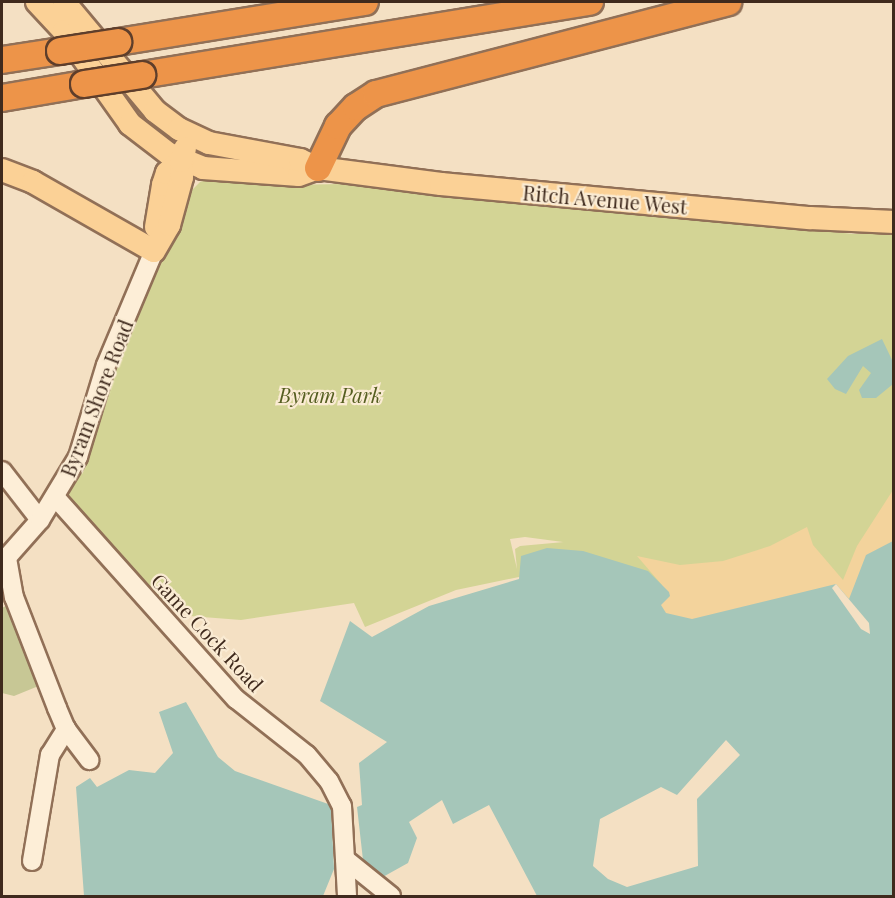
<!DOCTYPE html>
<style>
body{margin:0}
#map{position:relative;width:895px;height:898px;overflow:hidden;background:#f4e0c3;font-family:"Playfair Display",serif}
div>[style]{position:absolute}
.green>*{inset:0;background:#d3d495}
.sand>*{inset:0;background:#f3d39c}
.cemetery>*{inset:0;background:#c7c795}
.water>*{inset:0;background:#a5c6b9}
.pier>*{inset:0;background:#f4e0c3}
.roads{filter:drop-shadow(2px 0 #917057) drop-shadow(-2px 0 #917057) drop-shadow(0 2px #917057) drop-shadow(0 -2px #917057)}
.minor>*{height:18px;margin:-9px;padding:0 9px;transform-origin:9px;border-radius:9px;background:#fdeed7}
.major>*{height:22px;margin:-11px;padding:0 11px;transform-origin:11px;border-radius:11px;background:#fbd196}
.highway>*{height:26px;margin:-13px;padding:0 13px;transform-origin:13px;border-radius:13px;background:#ed9449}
.bridges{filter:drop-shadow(2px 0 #5e3e2b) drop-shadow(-2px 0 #5e3e2b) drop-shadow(0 2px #5e3e2b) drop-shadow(0 -2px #5e3e2b)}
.highway-bridge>*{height:26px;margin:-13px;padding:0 13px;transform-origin:13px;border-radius:13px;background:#ed9449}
span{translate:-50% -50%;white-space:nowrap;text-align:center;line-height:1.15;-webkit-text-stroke:4.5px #faebd3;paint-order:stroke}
.street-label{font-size:20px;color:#3f2a1d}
.park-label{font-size:20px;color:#555e20;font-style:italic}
.frame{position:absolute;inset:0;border:3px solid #3f2a1d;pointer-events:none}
</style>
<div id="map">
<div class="green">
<i style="clip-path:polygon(evenodd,210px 179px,287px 185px,343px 184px,854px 234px,893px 234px,893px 541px,853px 634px,555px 563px,519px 577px,456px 590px,365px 627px,354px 603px,241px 620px,190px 616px,148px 591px,67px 501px,106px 383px,160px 255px,167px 254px,175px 223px,191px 191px,200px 182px,210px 179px,525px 537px,563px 542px,564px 542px,520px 546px,515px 549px,517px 569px,510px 539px,525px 537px)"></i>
</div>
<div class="sand">
<i style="clip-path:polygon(893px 490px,893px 592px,884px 599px,657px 626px,662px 585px,637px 556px,680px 565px,723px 561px,770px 546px,807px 527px,813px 545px,843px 580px,857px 546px)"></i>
</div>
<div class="cemetery">
<i style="clip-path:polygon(11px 603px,41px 685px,14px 696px,2px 693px,2px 608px)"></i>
</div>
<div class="water">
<i style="clip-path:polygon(882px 339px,893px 362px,893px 384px,876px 398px,862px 398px,859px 390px,871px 373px,863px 366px,846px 394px,835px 389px,827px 379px,848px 356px)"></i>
<i style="clip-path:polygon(evenodd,893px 541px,893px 896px,537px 896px,489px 805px,453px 824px,442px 800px,409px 822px,417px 838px,408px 863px,381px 878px,363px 860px,357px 807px,362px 805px,359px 763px,387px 742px,320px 701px,350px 621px,372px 637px,429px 606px,519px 579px,521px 556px,547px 548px,583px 551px,648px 571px,669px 592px,670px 596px,661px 605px,666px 613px,692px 619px,836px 584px,849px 599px,866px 555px,893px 541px,726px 740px,740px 755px,697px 799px,698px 866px,627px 887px,608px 879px,593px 866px,600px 819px,661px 787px,677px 795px,726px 740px)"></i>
<i style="clip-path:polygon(186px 702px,218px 757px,235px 771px,331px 805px,334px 869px,323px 896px,84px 896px,76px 787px,90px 778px,97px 787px,129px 770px,155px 773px,173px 753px,159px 712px)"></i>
</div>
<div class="pier">
<i style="clip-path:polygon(836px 584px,869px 623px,870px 634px,861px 629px,832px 588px)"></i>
</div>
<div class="roads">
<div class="minor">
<i style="left:2px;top:471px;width:62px;rotate:52.2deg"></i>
<i style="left:56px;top:498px;width:270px;rotate:48.2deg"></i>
<i style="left:236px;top:699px;width:90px;rotate:38.3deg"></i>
<i style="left:307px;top:755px;width:34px;rotate:50deg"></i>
<i style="left:329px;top:781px;width:28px;rotate:63deg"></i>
<i style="left:342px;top:806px;width:90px;rotate:86.8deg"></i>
<i style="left:7px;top:558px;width:40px;rotate:80deg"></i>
<i style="left:14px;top:597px;width:119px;rotate:68.8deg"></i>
<i style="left:57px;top:708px;width:23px;rotate:67deg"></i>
<i style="left:66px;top:729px;width:39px;rotate:53deg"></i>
<i style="left:2px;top:563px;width:57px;rotate:-48.5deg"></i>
<i style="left:40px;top:520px;width:74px;rotate:-58.9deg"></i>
<i style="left:78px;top:457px;width:96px;rotate:-73.1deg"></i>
<i style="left:106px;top:365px;width:124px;rotate:-67.2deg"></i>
<i style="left:345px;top:859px;width:59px;rotate:38.8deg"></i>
<i style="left:32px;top:861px;width:108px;rotate:-80.4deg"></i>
<i style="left:50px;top:755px;width:31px;rotate:-58deg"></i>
</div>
<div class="major">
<i style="left:37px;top:2px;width:40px;rotate:47deg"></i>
<i style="left:64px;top:31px;width:114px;rotate:54.6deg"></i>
<i style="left:130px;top:124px;width:49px;rotate:37.6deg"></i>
<i style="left:169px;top:154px;width:37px;rotate:22deg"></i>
<i style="left:203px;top:168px;width:96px;rotate:4.2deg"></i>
<i style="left:299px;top:175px;width:20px;rotate:-20deg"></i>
<i style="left:64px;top:2px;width:142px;rotate:50.1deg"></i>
<i style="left:155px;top:111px;width:30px;rotate:37deg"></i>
<i style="left:179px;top:129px;width:33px;rotate:25deg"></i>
<i style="left:209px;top:143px;width:93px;rotate:10.6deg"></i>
<i style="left:300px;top:160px;width:20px;rotate:24deg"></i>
<i style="left:318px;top:168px;width:124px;rotate:7.4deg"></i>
<i style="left:441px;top:184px;width:371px;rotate:5.3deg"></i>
<i style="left:810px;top:218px;width:84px;rotate:2.7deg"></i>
<i style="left:2px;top:170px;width:33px;rotate:21deg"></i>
<i style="left:33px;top:182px;width:139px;rotate:29.7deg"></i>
<i style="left:156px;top:227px;width:43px;rotate:-80.5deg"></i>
<i style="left:163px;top:185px;width:13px;rotate:-72deg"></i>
<i style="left:167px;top:173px;width:18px;rotate:-41deg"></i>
<i style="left:154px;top:251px;width:30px;rotate:-60deg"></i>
<i style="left:169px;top:225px;width:50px;rotate:-74.8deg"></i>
<i style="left:182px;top:177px;width:16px;rotate:-94deg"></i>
<i style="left:181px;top:161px;width:13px;rotate:-72deg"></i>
</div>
<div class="highway">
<i style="left:118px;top:42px;width:250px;rotate:-9.2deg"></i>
<i style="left:2px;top:60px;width:59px;rotate:-8.8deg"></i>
<i style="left:142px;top:75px;width:454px;rotate:-9.3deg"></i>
<i style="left:2px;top:98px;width:83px;rotate:-9.7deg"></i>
<i style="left:318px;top:168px;width:47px;rotate:-64.5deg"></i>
<i style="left:338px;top:126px;width:26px;rotate:-47deg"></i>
<i style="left:356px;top:107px;width:24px;rotate:-33deg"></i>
<i style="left:376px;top:94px;width:364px;rotate:-14.6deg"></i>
</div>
</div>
<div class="bridges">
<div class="highway-bridge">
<i style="left:60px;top:51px;width:59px;rotate:-8.8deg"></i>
<i style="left:84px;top:84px;width:59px;rotate:-8.8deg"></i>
</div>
</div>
<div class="street-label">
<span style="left:605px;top:199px;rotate:5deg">Ritch Avenue West</span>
<span style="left:96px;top:398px;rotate:-69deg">Byram Shore Road</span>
<span style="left:208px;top:632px;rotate:47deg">Game Cock Road</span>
</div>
<div class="park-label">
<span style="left:330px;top:394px">Byram Park</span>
</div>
<div class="frame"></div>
</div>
